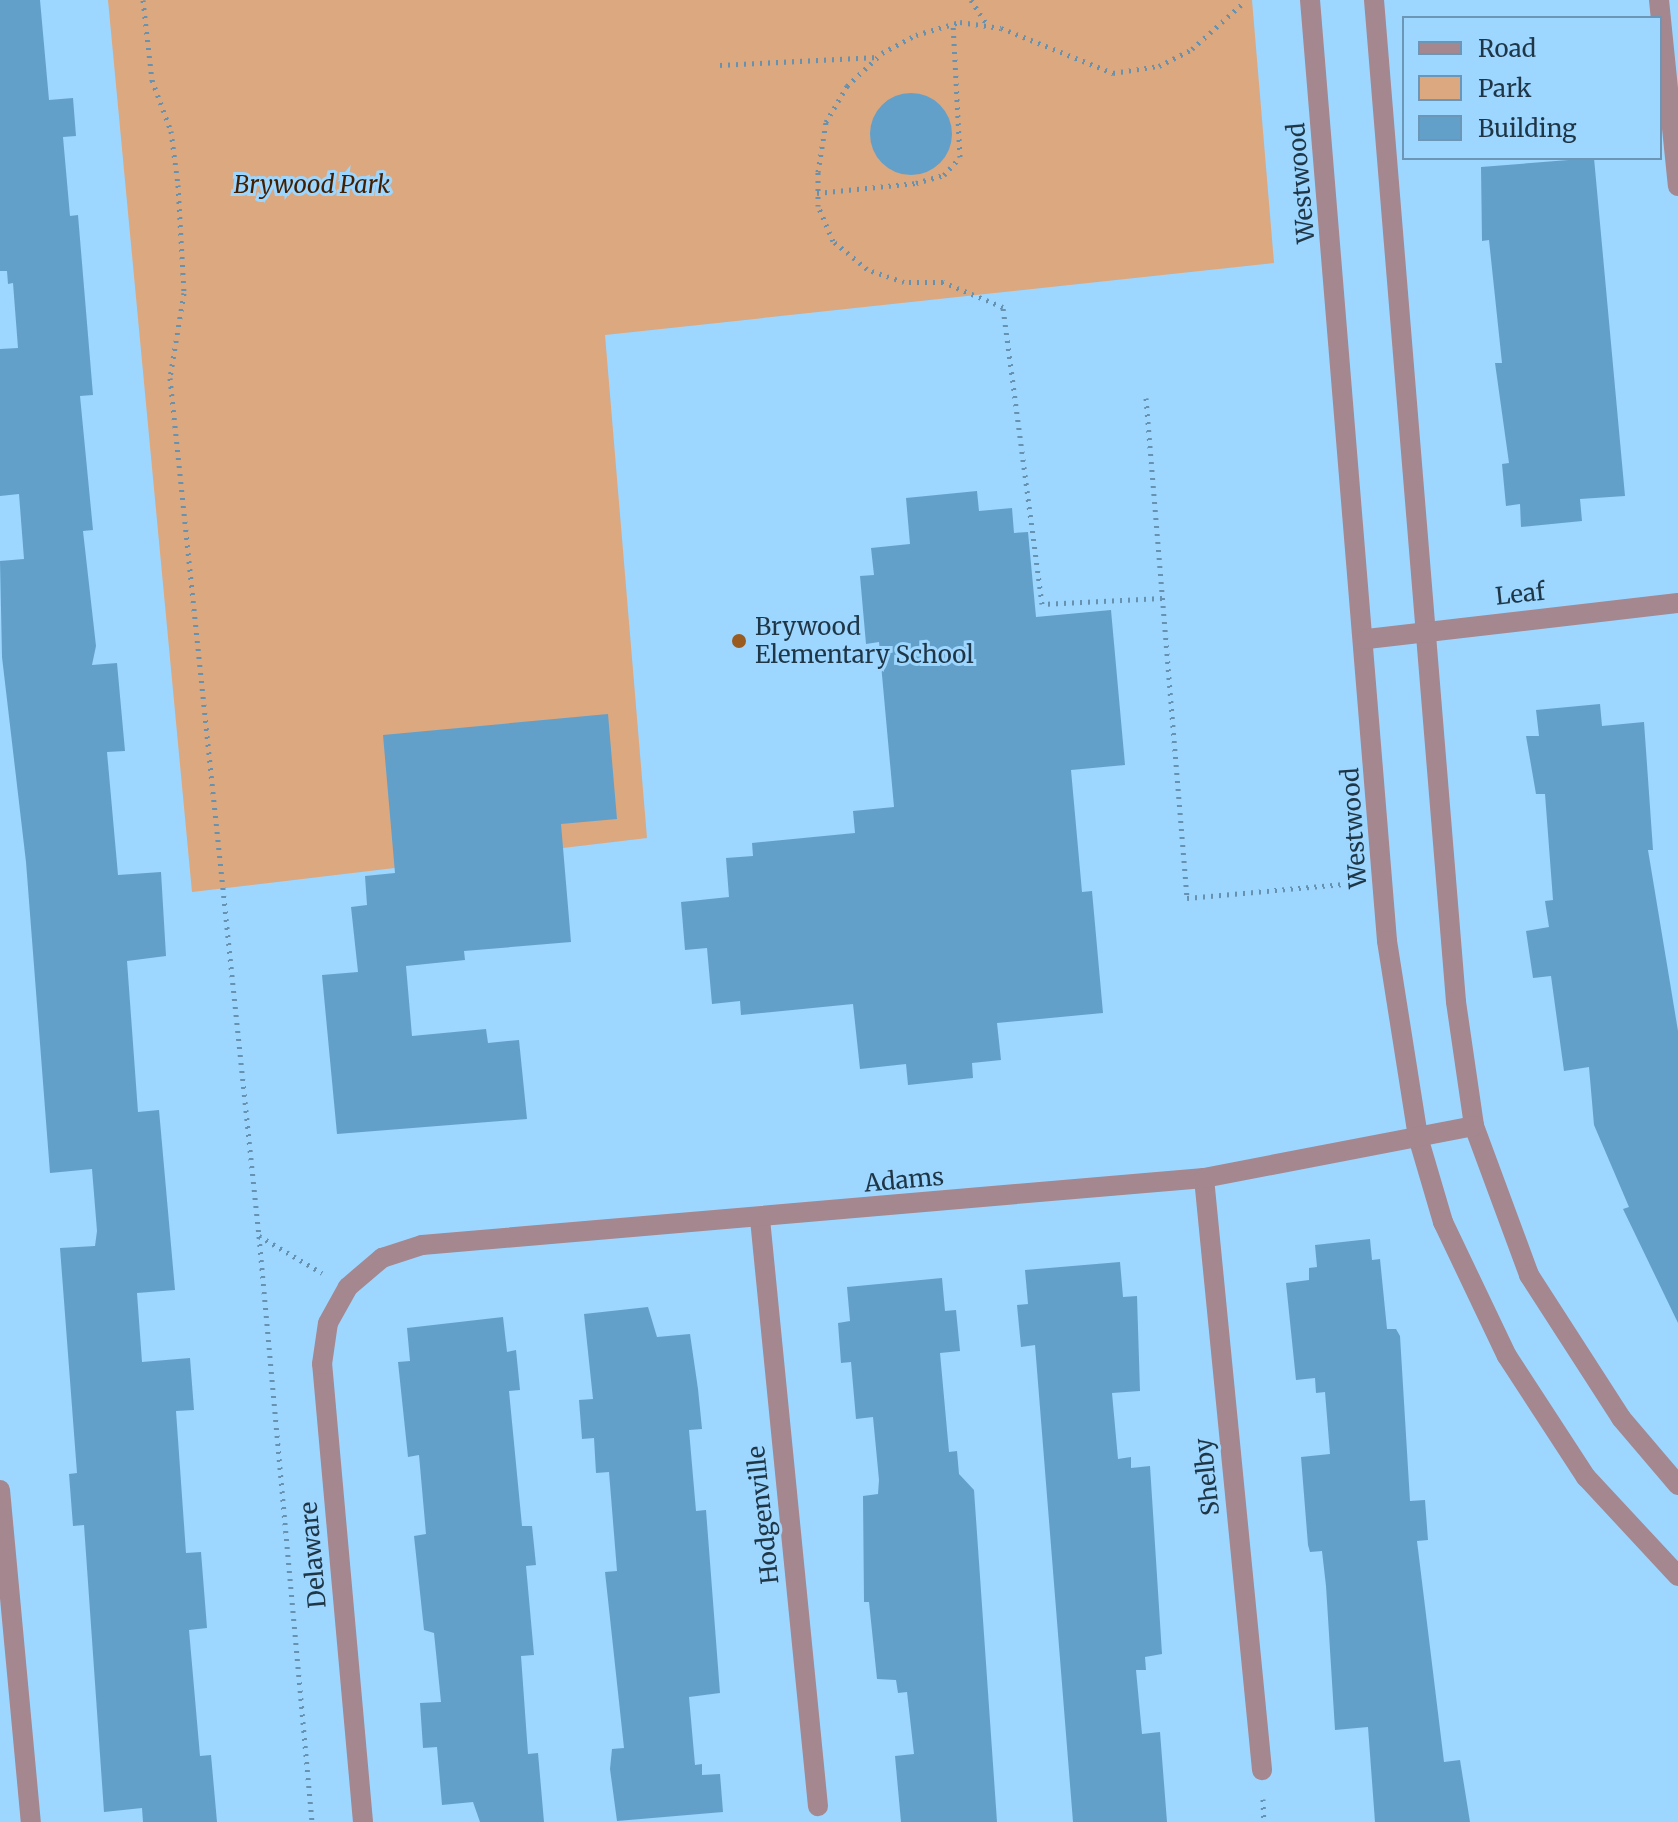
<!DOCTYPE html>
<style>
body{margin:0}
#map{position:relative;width:1678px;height:1822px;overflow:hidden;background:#9dd6ff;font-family:Merriweather,serif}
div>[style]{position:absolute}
.green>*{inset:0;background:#dba880}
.building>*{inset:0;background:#63a0c9}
.round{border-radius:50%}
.path>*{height:5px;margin-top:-2.5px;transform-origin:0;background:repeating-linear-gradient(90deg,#6691af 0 2px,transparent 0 8px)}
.minor>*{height:20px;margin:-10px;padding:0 10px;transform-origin:10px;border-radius:10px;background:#a4878f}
.dots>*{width:22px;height:22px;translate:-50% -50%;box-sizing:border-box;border:4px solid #9dd6ff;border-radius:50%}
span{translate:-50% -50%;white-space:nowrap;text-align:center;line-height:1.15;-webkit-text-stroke:6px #9dd6ff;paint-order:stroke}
.street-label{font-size:24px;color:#1f3646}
.park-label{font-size:24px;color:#421f00;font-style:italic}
.poi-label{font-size:24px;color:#1f3646}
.left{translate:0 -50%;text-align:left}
.legend{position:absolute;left:1402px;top:16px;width:260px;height:144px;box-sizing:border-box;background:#9dd6ff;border:2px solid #6b96b5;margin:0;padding:10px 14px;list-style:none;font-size:24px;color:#1f3646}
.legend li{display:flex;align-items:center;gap:16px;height:40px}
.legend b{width:40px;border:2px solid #6b96b5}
</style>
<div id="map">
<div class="green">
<i style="clip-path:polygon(108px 0,1252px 0,1274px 263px,605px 335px,647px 838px,192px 892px)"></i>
</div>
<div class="building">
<i style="clip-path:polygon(0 0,40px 0,49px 100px,73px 98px,76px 136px,63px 137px,70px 216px,78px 215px,93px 395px,80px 396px,93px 530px,83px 531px,96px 646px,92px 665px,117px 663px,125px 751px,107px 752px,118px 875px,161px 872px,166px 956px,127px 961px,138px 1112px,159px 1110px,175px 1290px,137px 1293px,142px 1362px,190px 1358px,194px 1410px,176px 1411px,186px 1553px,201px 1552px,207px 1628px,189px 1630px,200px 1756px,211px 1755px,217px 1822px,143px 1822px,142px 1808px,104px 1812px,84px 1525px,73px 1526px,69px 1474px,77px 1473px,60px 1248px,95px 1246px,97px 1231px,92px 1169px,50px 1173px,26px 862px,2px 657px,0 561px,24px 559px,19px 494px,0 496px,0 349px,18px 348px,13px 283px,8px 284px,7px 271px,0 271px)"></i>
<i class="round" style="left:870px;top:93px;width:82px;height:82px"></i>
<i style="clip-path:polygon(1594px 158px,1625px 496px,1580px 499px,1582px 521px,1521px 527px,1520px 504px,1506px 506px,1502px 464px,1509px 463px,1495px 363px,1502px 363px,1489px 240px,1482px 241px,1481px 167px)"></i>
<i style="clip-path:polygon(977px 491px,979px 511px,1012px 508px,1014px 533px,1028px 532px,1036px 617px,1111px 610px,1125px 765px,1071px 770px,1082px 892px,1092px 891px,1103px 1013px,997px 1023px,1001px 1060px,972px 1063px,973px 1078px,908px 1085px,906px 1064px,860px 1069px,853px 1004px,741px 1015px,740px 1001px,712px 1004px,707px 948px,685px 950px,681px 902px,729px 897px,726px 858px,753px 856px,752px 843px,855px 833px,853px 811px,894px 807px,879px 642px,866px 644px,860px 576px,874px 575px,871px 548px,910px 544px,906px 498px)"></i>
<i style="clip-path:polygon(1600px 704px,1602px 726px,1644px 722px,1653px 850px,1648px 850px,1678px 1031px,1678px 1323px,1623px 1209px,1629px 1207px,1594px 1125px,1589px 1067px,1564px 1071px,1551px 976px,1533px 978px,1526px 931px,1549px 927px,1545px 901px,1553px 900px,1545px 794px,1536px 794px,1526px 736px,1539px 736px,1536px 710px)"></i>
<i style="clip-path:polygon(608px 714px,617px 819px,561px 824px,571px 942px,464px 951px,465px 960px,406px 966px,412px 1036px,486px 1029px,488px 1043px,519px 1040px,527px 1119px,337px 1134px,322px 975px,358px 972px,351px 907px,367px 905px,365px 876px,395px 873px,383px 735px)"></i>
<i style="clip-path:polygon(1370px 1239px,1372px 1260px,1380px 1259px,1387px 1329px,1396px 1329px,1400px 1336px,1410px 1501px,1425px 1500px,1428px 1540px,1417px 1541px,1444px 1762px,1460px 1760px,1470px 1822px,1375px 1822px,1368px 1727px,1335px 1730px,1326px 1586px,1322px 1551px,1310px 1552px,1308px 1545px,1301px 1457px,1330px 1454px,1325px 1392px,1316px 1393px,1315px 1378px,1296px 1380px,1286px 1283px,1309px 1280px,1309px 1268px,1317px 1267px,1315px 1245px)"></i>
<i style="clip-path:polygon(1120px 1262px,1123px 1297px,1137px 1296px,1140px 1391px,1112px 1393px,1118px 1459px,1131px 1457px,1131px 1468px,1150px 1466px,1162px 1654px,1145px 1657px,1146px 1670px,1136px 1670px,1142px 1734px,1160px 1732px,1167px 1822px,1073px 1822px,1035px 1345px,1021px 1347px,1017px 1305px,1028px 1304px,1025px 1270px)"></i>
<i style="clip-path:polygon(942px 1278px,945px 1311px,956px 1310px,960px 1351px,940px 1353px,949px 1452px,957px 1451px,959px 1474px,974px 1490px,997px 1822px,901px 1822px,895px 1756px,914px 1754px,907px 1692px,898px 1693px,896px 1680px,877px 1679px,869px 1602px,864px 1602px,863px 1496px,878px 1494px,879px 1480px,873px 1417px,856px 1419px,851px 1362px,841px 1363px,838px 1323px,850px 1321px,847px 1287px)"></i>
<i style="clip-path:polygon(648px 1307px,657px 1337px,690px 1334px,698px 1389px,702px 1429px,689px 1430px,696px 1511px,706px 1510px,720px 1693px,689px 1697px,695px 1765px,702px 1764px,702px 1775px,720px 1774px,723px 1812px,617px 1821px,610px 1769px,612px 1749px,624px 1748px,605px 1572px,617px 1571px,609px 1472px,596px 1473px,594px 1438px,582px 1439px,579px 1400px,593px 1399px,584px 1314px)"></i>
<i style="clip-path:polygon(503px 1317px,507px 1352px,516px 1350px,520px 1390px,509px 1391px,522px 1526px,532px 1526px,536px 1565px,526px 1566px,534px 1655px,521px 1656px,528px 1754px,538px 1753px,544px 1822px,480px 1822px,473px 1802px,442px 1805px,437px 1747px,423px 1748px,420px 1703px,441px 1702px,434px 1633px,424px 1630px,414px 1536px,426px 1534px,419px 1455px,408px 1457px,398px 1362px,410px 1361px,407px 1328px)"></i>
</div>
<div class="path">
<i style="left:143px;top:0;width:81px;rotate:83.6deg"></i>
<i style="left:152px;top:80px;width:54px;rotate:69.6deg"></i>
<i style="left:171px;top:131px;width:54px;rotate:82.6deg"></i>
<i style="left:178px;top:185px;width:108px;rotate:86.8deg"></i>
<i style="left:184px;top:293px;width:86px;rotate:99.4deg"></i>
<i style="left:170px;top:378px;width:863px;rotate:84.08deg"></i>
<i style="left:259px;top:1236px;width:73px;rotate:30.4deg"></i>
<i style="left:971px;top:0;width:31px;rotate:57deg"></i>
<i style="left:720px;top:65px;width:158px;rotate:-2.9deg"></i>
<i style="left:817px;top:193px;width:100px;rotate:-5.8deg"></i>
<i style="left:916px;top:183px;width:29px;rotate:-16deg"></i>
<i style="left:944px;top:175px;width:24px;rotate:-48deg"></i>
<i style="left:960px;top:157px;width:132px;rotate:-93deg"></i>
<i style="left:1146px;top:398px;width:502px;rotate:85.31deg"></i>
<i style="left:1187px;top:898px;width:158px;rotate:-5.1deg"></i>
<i style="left:1162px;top:598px;width:120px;rotate:177.1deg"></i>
<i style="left:1042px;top:604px;width:300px;rotate:-97.5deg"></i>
<i style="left:1003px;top:307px;width:65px;rotate:-157.4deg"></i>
<i style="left:943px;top:282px;width:39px;rotate:180deg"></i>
<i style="left:904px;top:282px;width:39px;rotate:-161deg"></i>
<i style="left:867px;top:269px;width:44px;rotate:-140.5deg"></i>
<i style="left:833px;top:241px;width:38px;rotate:-113deg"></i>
<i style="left:818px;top:206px;width:34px;rotate:-90deg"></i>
<i style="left:818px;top:172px;width:51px;rotate:-80.9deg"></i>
<i style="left:826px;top:122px;width:42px;rotate:-59.7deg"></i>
<i style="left:847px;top:86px;width:48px;rotate:-43.3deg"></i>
<i style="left:882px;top:53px;width:38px;rotate:-28deg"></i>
<i style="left:916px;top:35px;width:46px;rotate:-16.5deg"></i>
<i style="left:960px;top:22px;width:41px;rotate:8.3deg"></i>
<i style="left:1001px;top:28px;width:121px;rotate:21.9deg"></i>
<i style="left:1113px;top:73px;width:47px;rotate:-8.7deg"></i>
<i style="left:1159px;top:66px;width:37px;rotate:-27deg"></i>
<i style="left:1192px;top:49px;width:69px;rotate:-42deg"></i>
<i style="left:259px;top:1236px;width:588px;rotate:84.83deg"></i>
<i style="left:1263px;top:1799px;width:23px;rotate:88deg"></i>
</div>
<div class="minor">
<i style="left:1310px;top:0;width:944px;rotate:85.32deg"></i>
<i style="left:1387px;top:941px;width:198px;rotate:81deg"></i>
<i style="left:1418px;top:1137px;width:89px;rotate:73.6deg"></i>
<i style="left:1443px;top:1222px;width:148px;rotate:64.5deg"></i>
<i style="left:1507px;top:1356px;width:145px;rotate:56.9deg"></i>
<i style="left:1586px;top:1477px;width:135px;rotate:47.1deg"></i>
<i style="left:1374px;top:0;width:1005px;rotate:85.32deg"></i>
<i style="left:1456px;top:1002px;width:125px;rotate:81.7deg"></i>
<i style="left:1474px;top:1126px;width:159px;rotate:69.7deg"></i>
<i style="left:1529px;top:1275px;width:170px;rotate:57.2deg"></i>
<i style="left:1621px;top:1418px;width:88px;rotate:49.6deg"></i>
<i style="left:1659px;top:0;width:187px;rotate:84.2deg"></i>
<i style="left:1367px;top:639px;width:313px;rotate:-6.6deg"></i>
<i style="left:1204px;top:1178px;width:595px;rotate:84.4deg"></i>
<i style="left:760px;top:1219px;width:590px;rotate:84.36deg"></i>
<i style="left:0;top:1490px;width:333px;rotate:84.7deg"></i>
<i style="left:363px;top:1822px;width:460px;rotate:-95.1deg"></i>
<i style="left:322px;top:1364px;width:41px;rotate:-81.7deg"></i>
<i style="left:328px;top:1323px;width:41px;rotate:-60.9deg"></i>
<i style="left:348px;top:1287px;width:45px;rotate:-40.5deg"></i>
<i style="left:382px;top:1258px;width:42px;rotate:-18deg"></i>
<i style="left:422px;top:1245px;width:785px;rotate:-4.9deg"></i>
<i style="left:1204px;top:1178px;width:275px;rotate:-10.9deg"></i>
</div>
<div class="dots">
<i style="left:739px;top:641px;background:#995b20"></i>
</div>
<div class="street-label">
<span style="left:1301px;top:183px;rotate:-95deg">Westwood</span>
<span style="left:1520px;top:594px;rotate:-6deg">Leaf</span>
<span style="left:1354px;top:828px;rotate:-94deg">Westwood</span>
<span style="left:904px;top:1180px;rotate:-5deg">Adams</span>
<span style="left:1207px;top:1477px;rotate:-96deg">Shelby</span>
<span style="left:763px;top:1515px;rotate:-96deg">Hodgenville</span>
<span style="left:313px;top:1555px;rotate:-95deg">Delaware</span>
</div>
<div class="park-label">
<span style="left:312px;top:185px">Brywood Park</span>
</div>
<div class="poi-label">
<span class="left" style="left:755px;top:641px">Brywood<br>Elementary School</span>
</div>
<ul class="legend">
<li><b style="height:10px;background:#a4878f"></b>Road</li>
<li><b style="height:22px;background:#dba880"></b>Park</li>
<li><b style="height:22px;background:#63a0c9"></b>Building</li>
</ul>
</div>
